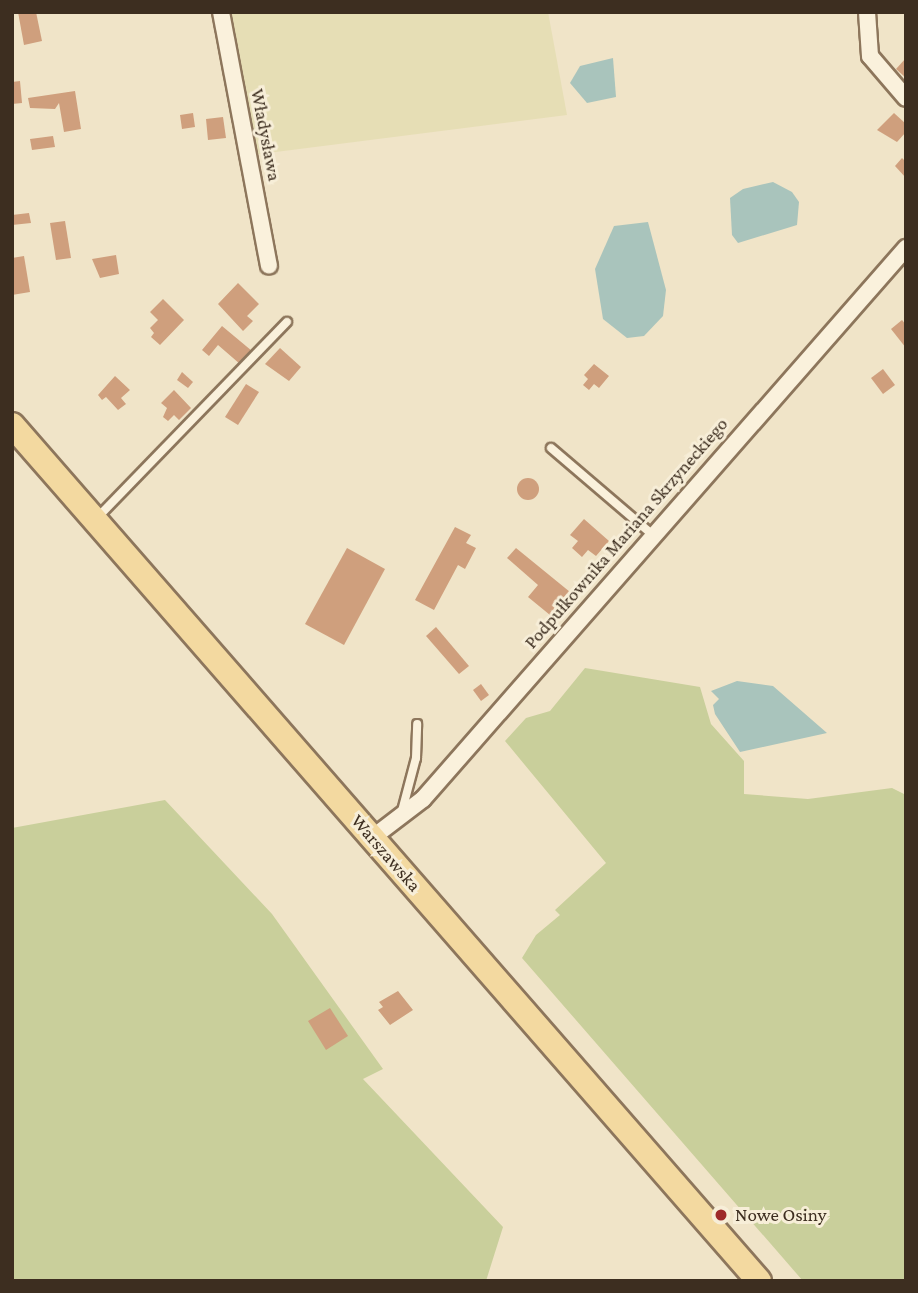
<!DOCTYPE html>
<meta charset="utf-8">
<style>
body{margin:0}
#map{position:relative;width:918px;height:1293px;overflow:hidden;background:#f0e4c8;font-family:"Crimson Pro",serif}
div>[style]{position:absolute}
.farmland>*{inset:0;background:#e6deb5}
.green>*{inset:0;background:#c9cf9b}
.water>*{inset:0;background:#a9c4bc}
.building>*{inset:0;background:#cf9f7d}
.round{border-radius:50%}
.roads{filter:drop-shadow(2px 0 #8d765c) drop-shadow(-2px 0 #8d765c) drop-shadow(0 2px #8d765c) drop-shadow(0 -2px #8d765c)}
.service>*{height:8px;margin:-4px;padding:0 4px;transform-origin:4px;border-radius:4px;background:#faf1dc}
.minor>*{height:16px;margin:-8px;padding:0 8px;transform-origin:8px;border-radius:8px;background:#faf1dc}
.primary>*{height:24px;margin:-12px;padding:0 12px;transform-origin:12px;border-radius:12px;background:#f3d9a0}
.dots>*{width:19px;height:19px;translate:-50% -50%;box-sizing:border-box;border:4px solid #f7eed8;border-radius:50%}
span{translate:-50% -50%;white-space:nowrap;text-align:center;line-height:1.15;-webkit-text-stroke:6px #f7eed8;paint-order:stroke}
.street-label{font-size:19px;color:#3d2e20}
.poi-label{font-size:19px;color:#3d2e20}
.left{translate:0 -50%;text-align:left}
.frame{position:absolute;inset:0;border:14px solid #3d2e20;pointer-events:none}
</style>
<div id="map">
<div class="farmland">
<i style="clip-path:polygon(228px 12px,548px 12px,567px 115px,252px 155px)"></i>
</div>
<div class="green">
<i style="clip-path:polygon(585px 668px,700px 687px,711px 724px,744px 761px,744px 794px,808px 799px,892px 788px,906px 795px,906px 1281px,803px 1281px,522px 958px,536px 935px,560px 915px,555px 910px,606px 863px,505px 741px,526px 718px,550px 711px)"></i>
<i style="clip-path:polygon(165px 800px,272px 914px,383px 1069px,363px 1079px,503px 1227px,486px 1281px,12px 1281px,12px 828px)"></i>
</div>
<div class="water">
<i style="clip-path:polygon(613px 58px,616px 97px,587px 103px,570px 83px,580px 66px)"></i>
<i style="clip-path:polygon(773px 182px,792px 192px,799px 202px,797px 225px,738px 243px,732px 235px,730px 198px,743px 189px)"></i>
<i style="clip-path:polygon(648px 222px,666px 290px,663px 316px,644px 336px,627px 338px,603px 319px,595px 269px,614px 226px)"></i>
<i style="clip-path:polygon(737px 681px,773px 686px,827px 733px,740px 752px,715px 714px,713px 705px,719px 699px,711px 691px)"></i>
</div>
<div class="building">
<i style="clip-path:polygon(18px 12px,36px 12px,42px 41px,24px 45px)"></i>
<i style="clip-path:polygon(906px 58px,906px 78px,896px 69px)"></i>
<i style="clip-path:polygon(20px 81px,22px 103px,12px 104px,12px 82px)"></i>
<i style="clip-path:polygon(75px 91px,81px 129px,64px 132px,59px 103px,55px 109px,30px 108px,28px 98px)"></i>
<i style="clip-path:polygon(193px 113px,195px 127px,182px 129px,180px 115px)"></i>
<i style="clip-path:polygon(894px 113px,906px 124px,906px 132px,897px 142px,877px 130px)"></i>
<i style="clip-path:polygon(223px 117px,226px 138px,208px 140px,206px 119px)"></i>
<i style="clip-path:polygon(53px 136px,55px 147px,32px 150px,30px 139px)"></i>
<i style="clip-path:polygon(902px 158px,906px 162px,906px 178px,895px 166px)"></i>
<i style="clip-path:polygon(29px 213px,31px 223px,12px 225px,12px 215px)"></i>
<i style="clip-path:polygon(65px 221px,71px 258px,56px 260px,50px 223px)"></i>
<i style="clip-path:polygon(116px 255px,119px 274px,100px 278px,92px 259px)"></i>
<i style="clip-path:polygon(24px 256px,30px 292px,12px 295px,12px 258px)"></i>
<i style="clip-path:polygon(238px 283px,259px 304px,247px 316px,253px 321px,243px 331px,218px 304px)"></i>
<i style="clip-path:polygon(163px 299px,184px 320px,160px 345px,151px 337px,154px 333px,150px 328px,158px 320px,150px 312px)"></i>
<i style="clip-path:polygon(902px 320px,906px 325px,906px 348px,891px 329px)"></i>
<i style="clip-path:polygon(222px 326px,252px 351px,240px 364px,218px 345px,209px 356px,202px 350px)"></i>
<i style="clip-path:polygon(280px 348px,301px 367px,289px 381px,265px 364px)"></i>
<i style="clip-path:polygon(594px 364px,609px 376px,599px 388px,594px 384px,589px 390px,583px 385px,588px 379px,584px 375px)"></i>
<i style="clip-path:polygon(883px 369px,895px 385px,883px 394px,871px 378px)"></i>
<i style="clip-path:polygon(182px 372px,193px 382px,188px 388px,177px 380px)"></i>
<i style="clip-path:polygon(115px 376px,130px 390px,121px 398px,126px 404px,118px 410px,106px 397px,102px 400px,98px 395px)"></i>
<i style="clip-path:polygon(246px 384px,259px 392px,238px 425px,225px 417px)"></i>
<i style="clip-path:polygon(174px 390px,191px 408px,179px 420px,174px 415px,168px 421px,163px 417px,167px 408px,161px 403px)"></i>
<i class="round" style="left:517px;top:478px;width:22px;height:22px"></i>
<i style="clip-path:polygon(584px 519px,609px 541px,596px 556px,588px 550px,582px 557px,572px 548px,578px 541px,570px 535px)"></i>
<i style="clip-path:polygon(455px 527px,471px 535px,466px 543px,476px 548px,465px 569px,458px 565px,434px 610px,415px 600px)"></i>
<i style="clip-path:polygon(347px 548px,385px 569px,344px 645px,305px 624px)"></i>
<i style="clip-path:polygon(516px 548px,570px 592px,550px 615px,528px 597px,538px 585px,507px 558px)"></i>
<i style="clip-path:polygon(436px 627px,469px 666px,459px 674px,426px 636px)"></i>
<i style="clip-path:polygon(481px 684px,489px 695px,481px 701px,473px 690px)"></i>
<i style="clip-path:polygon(398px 991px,413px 1010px,390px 1025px,378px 1010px,383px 1007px,379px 1002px)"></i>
<i style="clip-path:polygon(330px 1008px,348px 1036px,326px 1050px,308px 1021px)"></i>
</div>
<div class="roads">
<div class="service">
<i style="left:551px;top:448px;width:134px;rotate:40.5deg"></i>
<i style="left:97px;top:518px;width:273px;rotate:-45.9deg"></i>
<i style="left:402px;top:811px;width:55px;rotate:-75.2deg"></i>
<i style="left:416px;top:758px;width:34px;rotate:-88deg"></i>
</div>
<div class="minor">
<i style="left:221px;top:12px;width:258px;rotate:79.3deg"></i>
<i style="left:867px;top:12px;width:44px;rotate:86.1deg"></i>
<i style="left:870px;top:56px;width:55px;rotate:49.4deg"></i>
<i style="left:372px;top:838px;width:64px;rotate:-37.4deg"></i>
<i style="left:423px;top:799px;width:733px;rotate:-48.76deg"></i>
</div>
<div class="primary">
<i style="left:12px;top:425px;width:1136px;rotate:48.89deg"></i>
</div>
</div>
<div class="dots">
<i style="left:721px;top:1215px;background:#9e2a2b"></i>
</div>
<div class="street-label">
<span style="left:266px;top:135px;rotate:79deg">Władysława</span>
<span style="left:626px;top:533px;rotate:-49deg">Podpułkownika Mariana Skrzyneckiego</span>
<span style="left:386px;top:853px;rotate:49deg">Warszawska</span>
</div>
<div class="poi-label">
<span class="left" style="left:735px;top:1215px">Nowe Osiny</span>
</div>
<div class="frame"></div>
</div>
